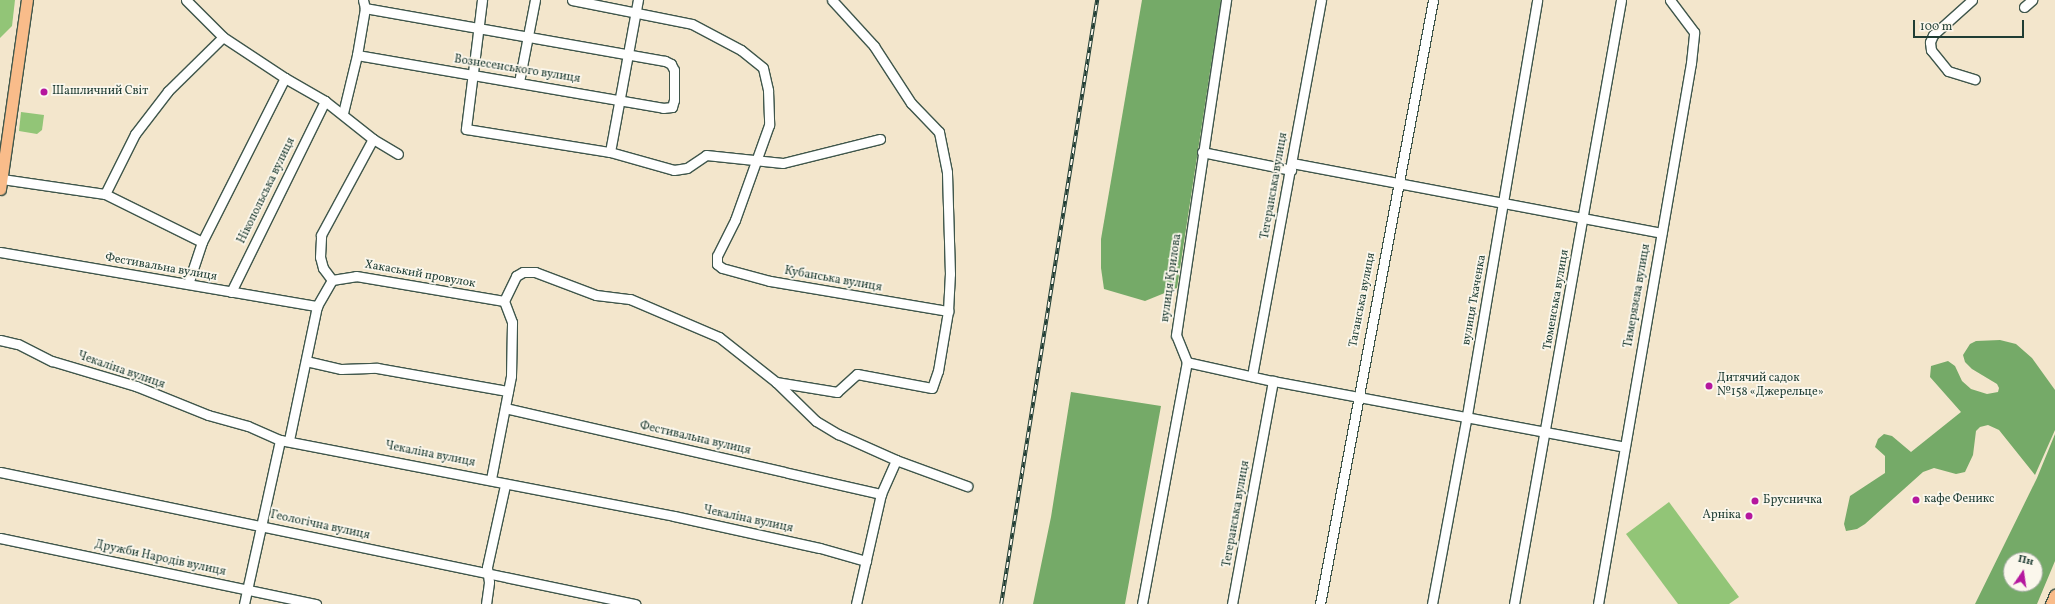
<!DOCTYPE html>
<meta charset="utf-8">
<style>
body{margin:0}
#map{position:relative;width:2055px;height:604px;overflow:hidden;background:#f3e6cc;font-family:Vollkorn,serif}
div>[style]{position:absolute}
.green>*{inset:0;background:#92c577}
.forest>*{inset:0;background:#75aa68}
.roads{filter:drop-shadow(1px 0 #3f564b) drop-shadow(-1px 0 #3f564b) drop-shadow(0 1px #3f564b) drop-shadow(0 -1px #3f564b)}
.minor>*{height:9px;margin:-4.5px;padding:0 4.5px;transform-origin:4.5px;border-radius:4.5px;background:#fff}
.major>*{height:11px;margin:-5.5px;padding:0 5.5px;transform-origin:5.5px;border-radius:5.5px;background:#f9bc8a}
.rail>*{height:3.5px;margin-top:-1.75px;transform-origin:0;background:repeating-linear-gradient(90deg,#fbf7ec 0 6px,#1f3d34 0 12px);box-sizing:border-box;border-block:1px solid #1f3d34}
.dots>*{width:11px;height:11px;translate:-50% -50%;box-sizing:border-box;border:2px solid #fbf7ec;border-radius:50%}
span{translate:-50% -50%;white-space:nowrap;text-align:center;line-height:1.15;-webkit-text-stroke:3.5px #fbf7ec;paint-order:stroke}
.street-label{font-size:12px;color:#1f3d34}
.poi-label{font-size:12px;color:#1f3d34}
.left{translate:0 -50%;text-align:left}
.right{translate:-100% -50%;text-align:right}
.north{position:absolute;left:2003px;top:552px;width:40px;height:40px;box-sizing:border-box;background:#fbf7ec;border:1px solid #a3ada2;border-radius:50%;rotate:13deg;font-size:11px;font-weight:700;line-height:16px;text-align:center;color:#1f3d34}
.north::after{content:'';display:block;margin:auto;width:14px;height:18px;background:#b5179e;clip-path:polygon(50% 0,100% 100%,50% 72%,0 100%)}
.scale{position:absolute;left:1913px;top:20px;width:111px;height:18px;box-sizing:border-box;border:2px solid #1f3d34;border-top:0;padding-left:5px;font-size:12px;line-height:14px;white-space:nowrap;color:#1f3d34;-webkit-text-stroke:3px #fbf7ec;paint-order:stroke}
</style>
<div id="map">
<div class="green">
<i style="clip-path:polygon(0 0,15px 0,12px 26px,0 38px)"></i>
<i style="clip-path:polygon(21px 112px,44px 115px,42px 130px,37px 134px,19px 131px)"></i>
<i style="clip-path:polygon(1669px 502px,1739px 597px,1729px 604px,1678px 604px,1626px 534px)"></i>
</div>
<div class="forest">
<i style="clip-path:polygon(1142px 0,1221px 0,1177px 288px,1145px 301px,1104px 289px,1101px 268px,1101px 239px)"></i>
<i style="clip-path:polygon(2000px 340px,2016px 344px,2032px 358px,2055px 390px,2055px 430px,2035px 475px,1999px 430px,1988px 425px,1980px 427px,1976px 431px,1973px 455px,1965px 472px,1956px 474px,1934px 468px,1923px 472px,1865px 524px,1857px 529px,1846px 531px,1844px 524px,1850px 496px,1885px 473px,1885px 456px,1875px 447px,1878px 439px,1884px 434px,1892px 436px,1911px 452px,1961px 412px,1930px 377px,1931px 366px,1948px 361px,1955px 366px,1962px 381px,1971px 389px,1987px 394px,1998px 392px,1999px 388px,1997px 384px,1972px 369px,1965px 362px,1963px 355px,1970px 344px,1976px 341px)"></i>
<i style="clip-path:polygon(1071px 392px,1161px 406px,1125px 604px,1033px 604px,1051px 517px)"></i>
<i style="clip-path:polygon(evenodd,2055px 434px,2055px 561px,2037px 604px,1975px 604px,2037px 478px,2055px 434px,2011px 560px,2035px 560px,2035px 584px,2011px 584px,2011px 560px)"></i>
</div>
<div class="roads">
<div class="minor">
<i style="left:186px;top:0;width:52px;rotate:45deg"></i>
<i style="left:223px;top:37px;width:74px;rotate:33.5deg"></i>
<i style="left:285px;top:78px;width:46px;rotate:29.9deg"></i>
<i style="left:325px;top:101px;width:61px;rotate:38.4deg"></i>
<i style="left:373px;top:139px;width:29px;rotate:31deg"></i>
<i style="left:482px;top:0;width:130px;rotate:97.1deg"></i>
<i style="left:466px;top:129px;width:146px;rotate:9.1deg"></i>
<i style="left:610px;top:152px;width:66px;rotate:15.7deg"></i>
<i style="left:674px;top:170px;width:13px;rotate:-9deg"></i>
<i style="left:687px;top:168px;width:23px;rotate:-34deg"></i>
<i style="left:706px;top:155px;width:77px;rotate:5.9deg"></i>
<i style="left:783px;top:163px;width:100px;rotate:-13.9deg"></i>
<i style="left:572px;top:0;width:122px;rotate:11.3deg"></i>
<i style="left:692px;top:24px;width:55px;rotate:28deg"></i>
<i style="left:741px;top:50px;width:28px;rotate:39deg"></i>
<i style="left:763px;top:68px;width:23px;rotate:77deg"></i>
<i style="left:768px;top:90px;width:35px;rotate:88deg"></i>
<i style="left:769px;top:125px;width:101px;rotate:109.7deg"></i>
<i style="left:735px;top:220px;width:40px;rotate:116.6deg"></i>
<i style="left:717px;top:256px;width:8px;rotate:90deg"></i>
<i style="left:717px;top:264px;width:6px;rotate:39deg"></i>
<i style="left:722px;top:268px;width:50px;rotate:15.2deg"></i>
<i style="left:770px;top:281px;width:181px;rotate:9.6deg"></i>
<i style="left:1972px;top:0;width:52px;rotate:138.1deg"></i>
<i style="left:1933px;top:35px;width:8px;rotate:113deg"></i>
<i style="left:1930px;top:42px;width:8px;rotate:83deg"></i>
<i style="left:1931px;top:50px;width:27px;rotate:51deg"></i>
<i style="left:1948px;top:71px;width:28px;rotate:17deg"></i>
<i style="left:2024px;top:7px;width:11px;rotate:-41deg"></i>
<i style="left:357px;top:55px;width:311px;rotate:9.8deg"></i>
<i style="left:663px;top:108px;width:9px;rotate:-6deg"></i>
<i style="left:672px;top:107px;width:7px;rotate:-74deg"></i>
<i style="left:674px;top:100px;width:30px;rotate:-90deg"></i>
<i style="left:674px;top:70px;width:7px;rotate:-117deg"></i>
<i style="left:671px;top:64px;width:7px;rotate:-153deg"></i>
<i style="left:665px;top:61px;width:305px;rotate:-170deg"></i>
<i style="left:519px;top:82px;width:84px;rotate:-79deg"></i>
<i style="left:343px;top:113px;width:60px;rotate:-76.4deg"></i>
<i style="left:357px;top:55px;width:48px;rotate:-80.3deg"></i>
<i style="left:365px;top:8px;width:8px;rotate:-104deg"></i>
<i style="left:610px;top:152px;width:155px;rotate:-79.6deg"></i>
<i style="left:1202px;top:152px;width:91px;rotate:11.4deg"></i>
<i style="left:1292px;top:163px;width:376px;rotate:10.7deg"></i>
<i style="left:2px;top:179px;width:104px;rotate:8.3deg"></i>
<i style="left:105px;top:194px;width:108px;rotate:26.3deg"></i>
<i style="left:105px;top:194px;width:67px;rotate:-63.4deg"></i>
<i style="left:135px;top:134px;width:54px;rotate:-52.5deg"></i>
<i style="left:168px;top:91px;width:77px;rotate:-44.5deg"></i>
<i style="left:0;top:252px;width:322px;rotate:9.7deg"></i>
<i style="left:332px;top:280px;width:24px;rotate:-9deg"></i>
<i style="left:356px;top:276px;width:150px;rotate:9.6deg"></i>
<i style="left:188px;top:284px;width:44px;rotate:-71.6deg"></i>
<i style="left:202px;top:242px;width:184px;rotate:-63.2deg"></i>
<i style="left:231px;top:292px;width:213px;rotate:-63.8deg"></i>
<i style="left:0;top:340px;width:18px;rotate:13deg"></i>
<i style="left:18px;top:344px;width:38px;rotate:27deg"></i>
<i style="left:52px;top:361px;width:88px;rotate:16.6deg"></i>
<i style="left:136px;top:386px;width:78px;rotate:21.9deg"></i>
<i style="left:208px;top:415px;width:41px;rotate:15.4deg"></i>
<i style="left:248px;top:426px;width:35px;rotate:24deg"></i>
<i style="left:280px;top:440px;width:401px;rotate:10.9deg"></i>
<i style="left:674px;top:516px;width:149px;rotate:12.4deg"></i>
<i style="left:820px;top:548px;width:48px;rotate:15.8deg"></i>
<i style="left:306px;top:361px;width:36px;rotate:13deg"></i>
<i style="left:341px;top:369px;width:36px;rotate:-2deg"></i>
<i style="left:377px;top:368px;width:133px;rotate:10deg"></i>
<i style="left:1187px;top:362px;width:88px;rotate:12.5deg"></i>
<i style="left:1273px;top:381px;width:357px;rotate:10.6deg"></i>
<i style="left:1252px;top:376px;width:382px;rotate:-79.6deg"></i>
<i style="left:776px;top:382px;width:62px;rotate:9.3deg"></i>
<i style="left:837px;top:392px;width:27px;rotate:-42deg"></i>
<i style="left:857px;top:374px;width:76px;rotate:10.6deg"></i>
<i style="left:932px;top:388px;width:18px;rotate:-71deg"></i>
<i style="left:938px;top:371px;width:61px;rotate:-80.5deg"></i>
<i style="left:948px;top:311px;width:37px;rotate:-87deg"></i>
<i style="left:950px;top:274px;width:102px;rotate:-91.7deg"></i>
<i style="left:947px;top:172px;width:41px;rotate:-101.3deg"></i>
<i style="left:939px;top:132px;width:40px;rotate:-134deg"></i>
<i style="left:911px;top:103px;width:68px;rotate:-123deg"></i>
<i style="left:874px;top:46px;width:62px;rotate:-132.4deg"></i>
<i style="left:505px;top:408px;width:386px;rotate:12.9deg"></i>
<i style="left:289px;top:440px;width:137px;rotate:-78.2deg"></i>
<i style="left:317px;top:306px;width:30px;rotate:-60deg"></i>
<i style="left:332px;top:280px;width:15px;rotate:-127deg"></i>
<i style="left:323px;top:268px;width:11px;rotate:-105deg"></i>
<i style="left:320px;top:257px;width:22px;rotate:-87deg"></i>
<i style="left:321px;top:235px;width:109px;rotate:-61.6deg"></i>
<i style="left:0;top:472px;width:649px;rotate:11.74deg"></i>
<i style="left:491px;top:479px;width:105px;rotate:-79deg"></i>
<i style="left:511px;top:376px;width:54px;rotate:-88.9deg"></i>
<i style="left:512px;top:322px;width:22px;rotate:-111deg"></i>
<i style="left:504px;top:301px;width:28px;rotate:-64deg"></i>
<i style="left:516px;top:276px;width:8px;rotate:-30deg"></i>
<i style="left:523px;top:272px;width:12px"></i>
<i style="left:535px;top:272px;width:65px;rotate:20.7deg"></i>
<i style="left:596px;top:295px;width:34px;rotate:7deg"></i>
<i style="left:630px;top:299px;width:97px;rotate:23.1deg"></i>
<i style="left:719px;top:337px;width:73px;rotate:38.3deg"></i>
<i style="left:776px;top:382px;width:56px;rotate:44.3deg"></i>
<i style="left:816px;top:421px;width:26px;rotate:31deg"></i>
<i style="left:838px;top:434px;width:64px;rotate:24.1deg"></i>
<i style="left:896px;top:460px;width:76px;rotate:20.1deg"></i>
<i style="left:0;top:538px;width:323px;rotate:11.8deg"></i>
<i style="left:244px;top:604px;width:168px;rotate:-77.6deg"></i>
<i style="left:486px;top:604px;width:22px;rotate:-82deg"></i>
<i style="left:489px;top:582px;width:15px;rotate:-98deg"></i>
<i style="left:487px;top:567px;width:84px;rotate:-77.6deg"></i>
<i style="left:856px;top:604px;width:113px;rotate:-77.2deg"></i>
<i style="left:881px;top:494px;width:37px;rotate:-66deg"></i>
<i style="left:1142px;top:604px;width:246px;rotate:-79.5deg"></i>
<i style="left:1187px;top:362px;width:29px;rotate:-112deg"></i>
<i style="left:1176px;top:335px;width:339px;rotate:-81.5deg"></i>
<i style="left:1232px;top:604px;width:227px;rotate:-79.6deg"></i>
<i style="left:1320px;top:604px;width:614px;rotate:-79.4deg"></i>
<i style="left:1432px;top:604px;width:192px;rotate:-79.5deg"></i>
<i style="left:1467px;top:415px;width:421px;rotate:-80.4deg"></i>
<i style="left:1514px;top:604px;width:613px;rotate:-79.95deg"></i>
<i style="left:1598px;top:604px;width:549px;rotate:-80.25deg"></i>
<i style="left:1691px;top:63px;width:31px;rotate:-84deg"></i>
<i style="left:1694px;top:32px;width:40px;rotate:-127deg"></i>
</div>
<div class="major">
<i style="left:0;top:189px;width:191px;rotate:-81.9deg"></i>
<i style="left:2051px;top:604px;width:10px;rotate:-66deg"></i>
</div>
</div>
<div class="rail">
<i style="left:1001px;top:604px;width:612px;rotate:-80.97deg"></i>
</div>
<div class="dots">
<i style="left:44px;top:92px;background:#b5179e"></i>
<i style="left:1709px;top:386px;background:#b5179e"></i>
<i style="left:1916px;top:500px;background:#b5179e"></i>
<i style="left:1755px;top:501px;background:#b5179e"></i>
<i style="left:1749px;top:516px;background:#b5179e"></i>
</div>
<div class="street-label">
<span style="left:517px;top:70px;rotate:9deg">Вознесенського вулиця</span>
<span style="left:1275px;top:186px;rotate:-80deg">Тегеранська вулиця</span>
<span style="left:267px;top:191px;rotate:-64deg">Нікопольська вулиця</span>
<span style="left:161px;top:268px;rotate:10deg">Фестивальна вулиця</span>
<span style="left:420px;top:275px;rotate:10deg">Хакаський провулок</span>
<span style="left:1172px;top:278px;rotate:-82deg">вулиця Крилова</span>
<span style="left:833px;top:280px;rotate:10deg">Кубанська вулиця</span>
<span style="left:1638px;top:296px;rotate:-80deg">Тимерязєва вулиця</span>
<span style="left:1363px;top:300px;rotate:-79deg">Таганська вулиця</span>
<span style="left:1475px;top:300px;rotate:-80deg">вулиця Ткаченка</span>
<span style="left:1557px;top:300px;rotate:-80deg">Тюменська вулиця</span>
<span style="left:121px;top:371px;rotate:19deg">Чекаліна вулиця</span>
<span style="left:695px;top:439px;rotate:13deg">Фестивальна вулиця</span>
<span style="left:430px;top:455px;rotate:11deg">Чекаліна вулиця</span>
<span style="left:1237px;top:514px;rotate:-80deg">Тегеранська вулиця</span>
<span style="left:748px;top:520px;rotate:12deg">Чекаліна вулиця</span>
<span style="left:320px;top:526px;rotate:12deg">Геологічна вулиця</span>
<span style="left:160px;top:559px;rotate:12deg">Дружби Народів вулиця</span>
</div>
<div class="poi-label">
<span class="left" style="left:52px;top:92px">Шашличний Світ</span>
<span class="left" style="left:1717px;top:386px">Дитячий садок<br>№158 «Джерельце»</span>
<span class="left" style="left:1924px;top:500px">кафе Феникс</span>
<span class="left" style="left:1763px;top:501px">Брусничка</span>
<span class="right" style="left:1741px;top:516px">Арніка</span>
</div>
<div class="north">Пн</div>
<div class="scale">100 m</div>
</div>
